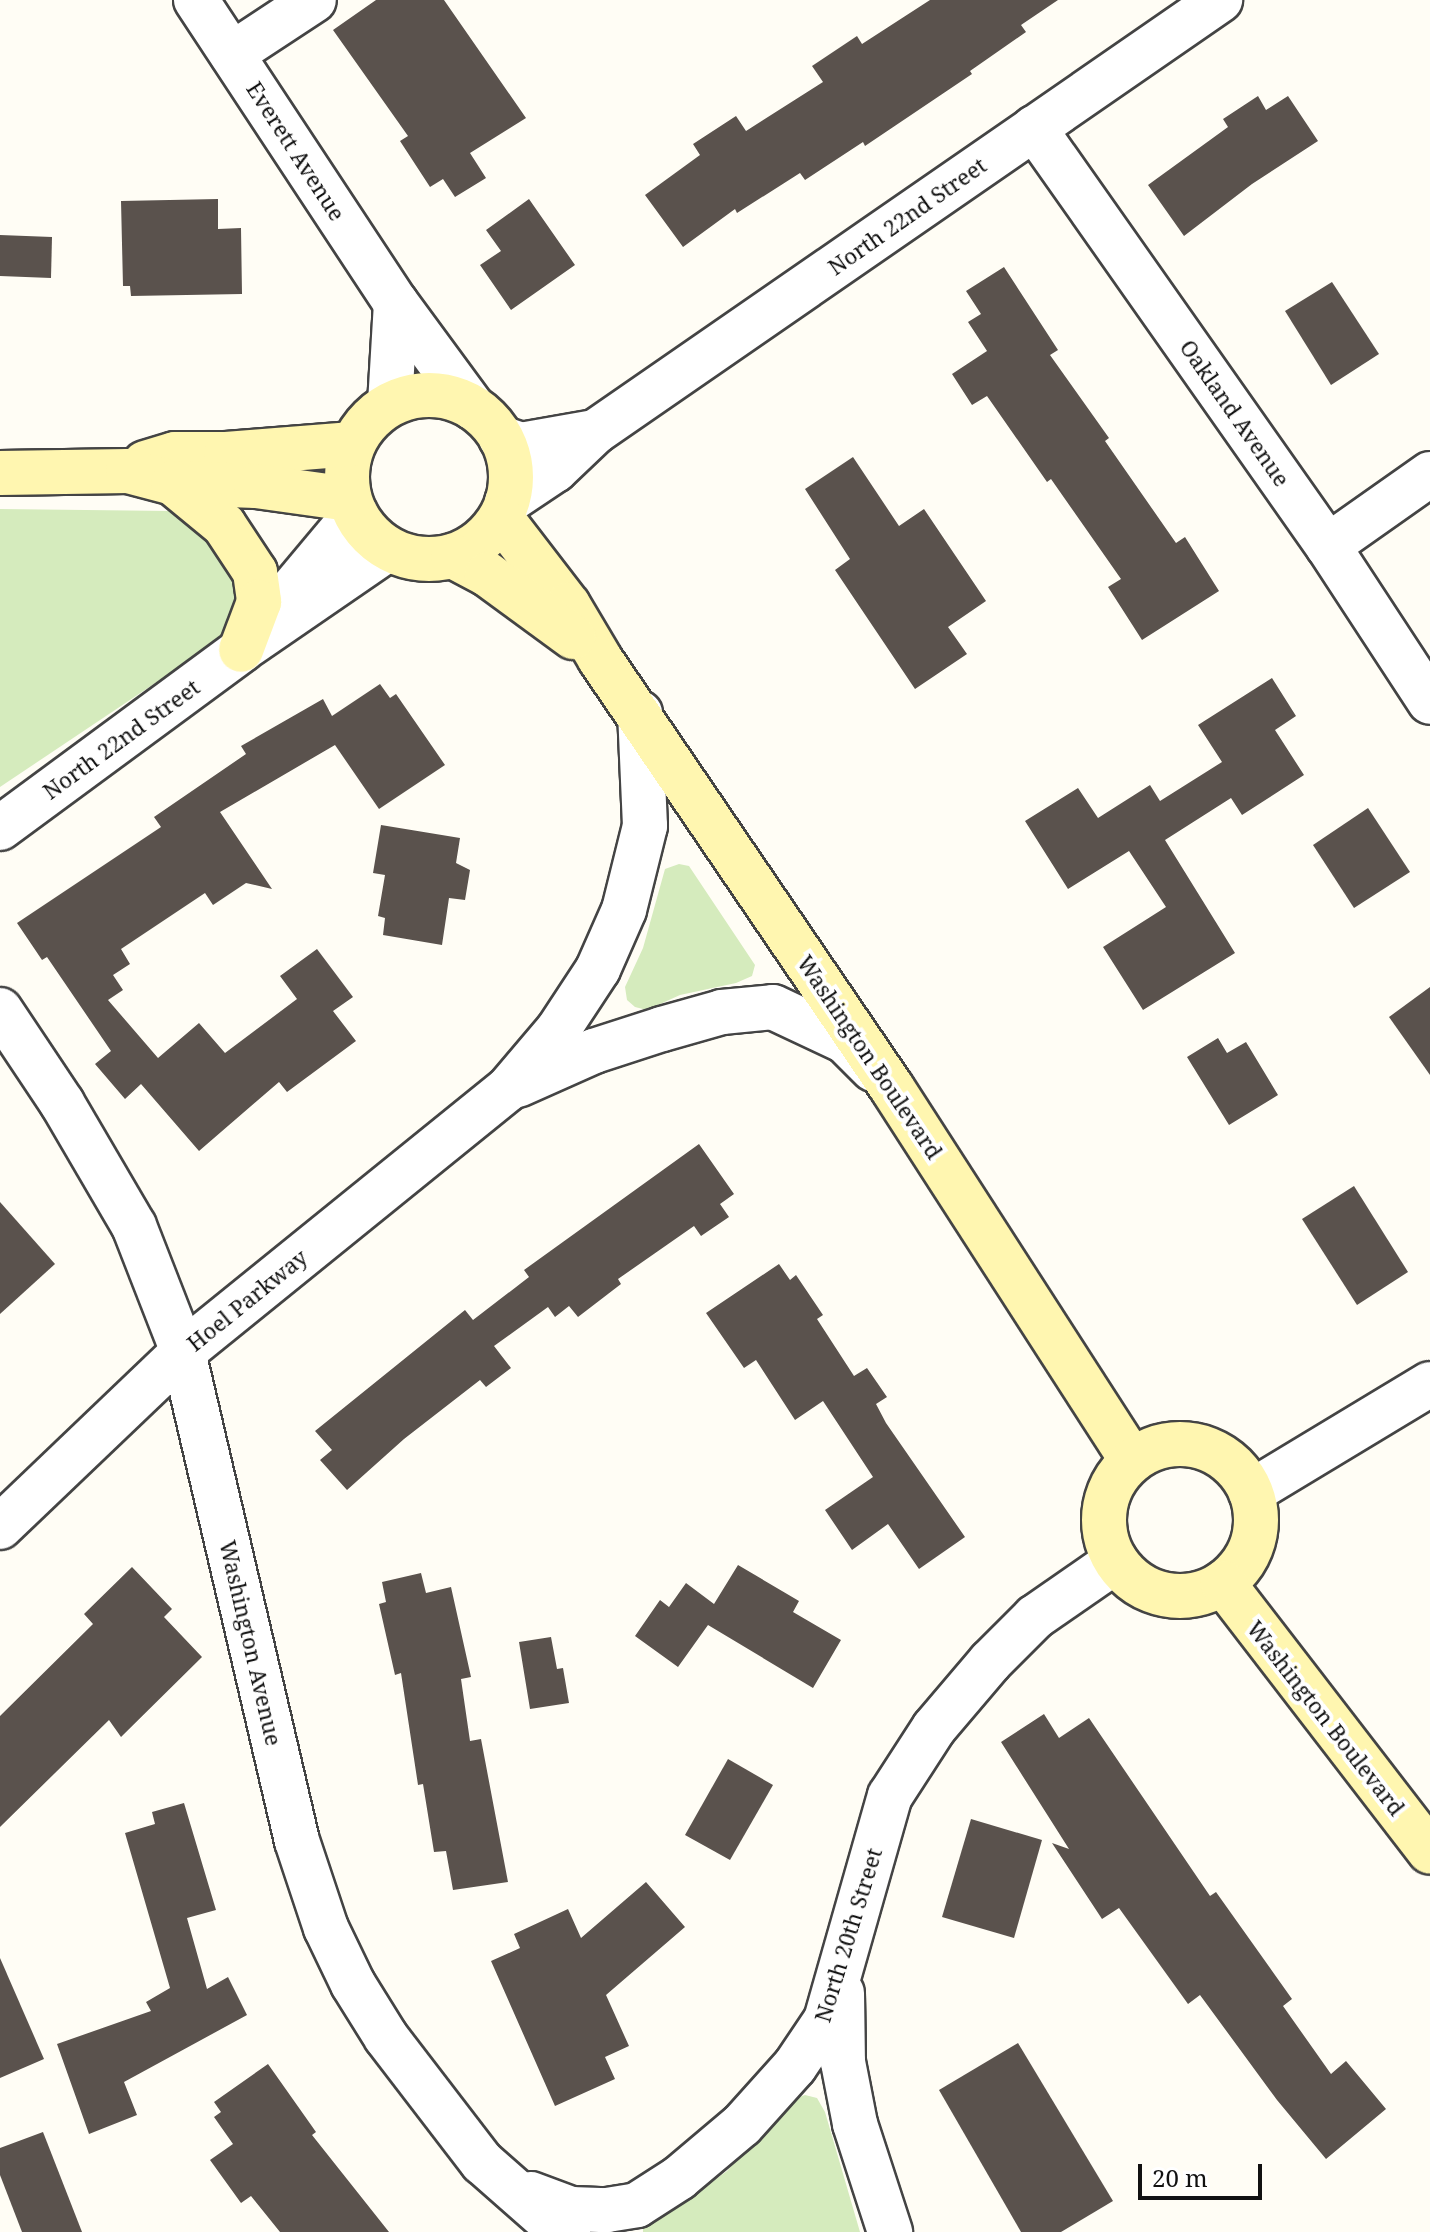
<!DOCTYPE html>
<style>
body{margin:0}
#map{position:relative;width:1430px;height:2232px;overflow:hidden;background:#fffdf5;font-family:"Noto Serif",serif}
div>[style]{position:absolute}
.green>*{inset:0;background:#d5ebbd}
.building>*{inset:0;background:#5a524d}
.roads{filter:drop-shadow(2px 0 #444) drop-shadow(-2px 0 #444) drop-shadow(0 2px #444) drop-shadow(0 -2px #444)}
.street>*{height:44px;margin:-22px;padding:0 22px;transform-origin:22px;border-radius:22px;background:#fff}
.secondary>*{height:44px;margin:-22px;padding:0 22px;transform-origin:22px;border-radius:22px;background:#fff6b0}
.secondary>.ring{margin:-22px;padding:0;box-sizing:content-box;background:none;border:44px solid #fff6b0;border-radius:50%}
span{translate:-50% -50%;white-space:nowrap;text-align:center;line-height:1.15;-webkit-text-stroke:8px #fff;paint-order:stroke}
.street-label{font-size:22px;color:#111}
.scale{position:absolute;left:1138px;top:2164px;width:124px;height:36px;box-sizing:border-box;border:4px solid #111;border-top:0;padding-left:10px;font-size:24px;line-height:28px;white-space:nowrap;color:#111;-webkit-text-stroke:6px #fff;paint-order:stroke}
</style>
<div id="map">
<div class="green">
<i style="clip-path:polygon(0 509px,171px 511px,194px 518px,233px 568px,239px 597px,227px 635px,0 787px)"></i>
<i style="clip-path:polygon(679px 864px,689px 866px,755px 965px,752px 976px,736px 983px,680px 995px,647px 1010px,635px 1007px,627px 1000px,625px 987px,643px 948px,665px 869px)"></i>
<i style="clip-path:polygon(805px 2095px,817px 2098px,825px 2112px,860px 2232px,643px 2232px,643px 2225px,656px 2214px,690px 2198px,727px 2171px,791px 2100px)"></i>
</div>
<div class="building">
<i style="clip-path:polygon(376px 0,444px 0,526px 118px,470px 153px,486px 178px,455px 197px,443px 179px,430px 187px,400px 141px,408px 136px,333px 30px)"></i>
<i style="clip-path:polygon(930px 0,1058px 0,1021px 25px,1026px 32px,970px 71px,972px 74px,865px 146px,863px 142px,805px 180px,800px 173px,737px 213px,735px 209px,683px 247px,645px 195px,700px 155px,693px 144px,736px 116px,746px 131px,823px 82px,812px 66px,857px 36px,862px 44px)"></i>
<i style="clip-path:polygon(1258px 96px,1266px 110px,1288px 96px,1318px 141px,1252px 184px,1184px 236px,1148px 185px,1228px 127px,1223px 119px)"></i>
<i style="clip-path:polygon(218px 199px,218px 229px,241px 228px,242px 294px,131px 296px,130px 286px,123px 286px,121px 201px)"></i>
<i style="clip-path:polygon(529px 199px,575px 265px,511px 310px,480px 265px,501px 251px,486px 230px)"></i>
<i style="clip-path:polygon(0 235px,52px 237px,51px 278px,0 276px)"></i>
<i style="clip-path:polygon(1004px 267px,1058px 350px,1050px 355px,1109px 438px,1105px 441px,1176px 543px,1185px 537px,1219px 591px,1142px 640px,1108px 587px,1121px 579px,1051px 479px,1047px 482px,987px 396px,972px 405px,952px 374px,987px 351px,968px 322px,981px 314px,966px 291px)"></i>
<i style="clip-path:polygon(1332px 282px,1379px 354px,1331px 385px,1285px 311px)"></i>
<i style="clip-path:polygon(853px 457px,899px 526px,924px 509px,986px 601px,948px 627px,967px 654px,915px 689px,835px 570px,850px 559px,805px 489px)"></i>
<i style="clip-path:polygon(1272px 678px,1296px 716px,1275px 730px,1304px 775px,1242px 815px,1231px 798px,1165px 840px,1235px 953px,1143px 1010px,1103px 947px,1166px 907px,1129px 851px,1068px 889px,1025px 821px,1078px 788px,1098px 818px,1150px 785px,1160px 801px,1222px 762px,1198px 725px)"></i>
<i style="clip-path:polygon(380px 684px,390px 698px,396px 694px,445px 765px,379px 809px,335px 745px,220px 812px,272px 889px,246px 883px,213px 905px,205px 893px,121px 949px,130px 964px,113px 975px,123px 990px,108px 1000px,158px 1058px,199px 1023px,225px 1053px,297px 999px,280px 976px,317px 949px,353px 997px,333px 1011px,356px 1041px,287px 1092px,279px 1082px,199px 1151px,141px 1084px,125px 1099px,95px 1064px,111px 1051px,47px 957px,42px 960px,17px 923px,161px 827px,154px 817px,246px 754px,241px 746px,323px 699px,332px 716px)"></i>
<i style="clip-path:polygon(1368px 808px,1410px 872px,1354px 908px,1313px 845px)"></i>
<i style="clip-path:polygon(381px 825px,460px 838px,456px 863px,470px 870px,465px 900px,449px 898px,442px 945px,383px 935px,385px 918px,378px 916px,385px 875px,373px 873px)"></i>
<i style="clip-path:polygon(1430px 987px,1430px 1075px,1389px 1017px)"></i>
<i style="clip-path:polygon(1218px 1038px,1227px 1053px,1246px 1042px,1278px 1095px,1229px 1125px,1187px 1057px)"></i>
<i style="clip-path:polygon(699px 1144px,734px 1194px,720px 1204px,729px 1217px,701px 1236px,694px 1226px,618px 1279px,621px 1284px,578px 1317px,569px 1306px,555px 1317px,548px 1307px,494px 1346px,511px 1368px,486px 1387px,480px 1380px,404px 1439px,347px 1490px,320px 1460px,332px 1450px,315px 1431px,465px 1310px,473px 1320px,529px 1277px,524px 1270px)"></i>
<i style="clip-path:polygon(1354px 1186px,1408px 1272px,1357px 1305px,1302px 1219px)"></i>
<i style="clip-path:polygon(0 1202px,55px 1264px,0 1314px)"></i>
<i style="clip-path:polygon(779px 1264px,790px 1280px,796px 1275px,823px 1315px,817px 1319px,854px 1376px,867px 1368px,887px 1397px,876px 1404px,886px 1423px,965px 1537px,919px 1569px,888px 1524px,852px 1550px,825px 1510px,873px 1477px,823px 1401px,795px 1420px,756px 1360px,744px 1368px,706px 1313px)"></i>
<i style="clip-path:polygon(738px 1565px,799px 1601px,793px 1612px,841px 1640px,813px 1688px,708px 1625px,678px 1667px,635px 1636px,660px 1600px,669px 1607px,686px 1583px,714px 1604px)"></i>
<i style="clip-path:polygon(132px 1567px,172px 1609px,164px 1617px,202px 1657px,121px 1737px,109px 1720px,0 1827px,0 1716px,93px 1624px,84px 1614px)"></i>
<i style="clip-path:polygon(421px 1573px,426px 1593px,451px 1587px,471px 1677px,461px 1679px,470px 1741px,481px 1739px,508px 1882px,453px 1890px,446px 1851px,434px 1852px,423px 1784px,418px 1785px,401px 1673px,395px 1675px,379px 1604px,386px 1602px,382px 1582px)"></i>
<i style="clip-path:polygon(551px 1637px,557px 1669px,563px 1668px,569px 1703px,530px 1709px,519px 1642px)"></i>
<i style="clip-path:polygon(1044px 1714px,1059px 1738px,1089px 1718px,1210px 1896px,1216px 1892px,1292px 1999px,1283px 2006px,1331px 2074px,1346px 2061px,1386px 2109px,1326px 2159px,1277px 2100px,1200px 1995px,1188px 2004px,1119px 1908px,1102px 1919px,1052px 1843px,1069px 1849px,1001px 1742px)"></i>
<i style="clip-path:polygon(728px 1759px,773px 1785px,730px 1860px,685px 1835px)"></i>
<i style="clip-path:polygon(184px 1803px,216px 1910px,187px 1918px,207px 1989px,228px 1977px,247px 2015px,124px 2082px,137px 2115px,89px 2134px,57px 2044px,151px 2011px,146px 2002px,170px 1988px,125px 1833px,155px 1824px,152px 1812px)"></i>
<i style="clip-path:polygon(971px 1819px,1042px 1840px,1014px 1938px,942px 1917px)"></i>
<i style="clip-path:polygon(646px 1882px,685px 1927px,606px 1995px,629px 2046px,605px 2057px,615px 2079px,555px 2106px,491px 1961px,520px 1948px,514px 1934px,568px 1909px,581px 1938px)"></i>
<i style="clip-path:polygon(0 1958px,44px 2059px,0 2078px)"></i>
<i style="clip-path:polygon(1018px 2043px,1113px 2201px,1061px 2232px,1021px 2232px,939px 2090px)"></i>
<i style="clip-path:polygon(268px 2064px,316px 2132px,312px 2135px,389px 2232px,280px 2232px,251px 2196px,241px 2203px,210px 2160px,233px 2144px,214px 2117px,221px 2112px,214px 2102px)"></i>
<i style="clip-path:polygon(43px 2132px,82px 2232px,22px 2232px,0 2175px,0 2148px)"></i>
</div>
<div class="roads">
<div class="street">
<i style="left:196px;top:0;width:363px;rotate:56.6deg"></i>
<i style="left:396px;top:303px;width:130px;rotate:53.7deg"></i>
<i style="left:232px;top:54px;width:98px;rotate:-33.4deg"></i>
<i style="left:1034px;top:128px;width:511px;rotate:54.88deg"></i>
<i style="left:1328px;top:546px;width:186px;rotate:56.8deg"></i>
<i style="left:390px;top:404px;width:101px;rotate:-86.6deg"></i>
<i style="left:501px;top:438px;width:21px;rotate:19deg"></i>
<i style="left:521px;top:445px;width:75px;rotate:-10deg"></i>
<i style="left:507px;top:502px;width:58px;rotate:-33.7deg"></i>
<i style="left:555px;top:470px;width:55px;rotate:-43.5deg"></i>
<i style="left:595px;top:432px;width:760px;rotate:-34.65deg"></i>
<i style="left:1328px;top:546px;width:125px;rotate:-35.2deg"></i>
<i style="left:279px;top:605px;width:119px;rotate:-50.1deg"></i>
<i style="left:0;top:828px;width:300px;rotate:-36.4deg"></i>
<i style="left:241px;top:650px;width:178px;rotate:-34.5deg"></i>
<i style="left:0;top:1010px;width:112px;rotate:56.3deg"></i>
<i style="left:62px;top:1103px;width:143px;rotate:59.7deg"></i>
<i style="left:134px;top:1226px;width:135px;rotate:68.7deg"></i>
<i style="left:183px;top:1352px;width:502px;rotate:76.88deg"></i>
<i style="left:297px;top:1841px;width:92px;rotate:71.6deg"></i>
<i style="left:326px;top:1928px;width:62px;rotate:64.3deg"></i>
<i style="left:353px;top:1984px;width:62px;rotate:58.1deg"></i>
<i style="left:386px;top:2037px;width:158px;rotate:52.5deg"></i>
<i style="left:482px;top:2162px;width:89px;rotate:41.4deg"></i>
<i style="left:549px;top:2221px;width:22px;rotate:30deg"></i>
<i style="left:518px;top:1085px;width:83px;rotate:-24.1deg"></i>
<i style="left:594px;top:1051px;width:71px;rotate:-17.9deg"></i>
<i style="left:662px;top:1029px;width:62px;rotate:-15.8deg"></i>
<i style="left:722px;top:1012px;width:51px;rotate:-5.6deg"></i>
<i style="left:773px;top:1007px;width:80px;rotate:25.3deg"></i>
<i style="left:845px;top:1041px;width:40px;rotate:45deg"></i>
<i style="left:1251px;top:1492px;width:209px;rotate:-31.1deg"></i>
<i style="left:0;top:1527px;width:253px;rotate:-43.7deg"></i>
<i style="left:183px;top:1352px;width:418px;rotate:-39deg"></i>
<i style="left:508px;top:1089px;width:77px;rotate:-49.7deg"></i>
<i style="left:558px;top:1030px;width:73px;rotate:-56.7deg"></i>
<i style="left:598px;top:969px;width:64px;rotate:-66.2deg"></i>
<i style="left:624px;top:910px;width:87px;rotate:-76deg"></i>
<i style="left:645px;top:826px;width:113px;rotate:-92.5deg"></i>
<i style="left:842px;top:1993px;width:69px;rotate:89.2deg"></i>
<i style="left:843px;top:2062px;width:63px;rotate:79deg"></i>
<i style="left:855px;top:2124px;width:114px;rotate:72deg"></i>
<i style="left:531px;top:2194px;width:43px;rotate:20.6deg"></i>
<i style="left:571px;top:2209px;width:36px;rotate:2deg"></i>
<i style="left:607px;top:2210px;width:30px;rotate:-9deg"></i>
<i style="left:637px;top:2205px;width:50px;rotate:-32.7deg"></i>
<i style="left:679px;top:2178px;width:82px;rotate:-40.1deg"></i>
<i style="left:742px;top:2125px;width:79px;rotate:-48.1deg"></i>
<i style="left:795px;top:2066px;width:55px;rotate:-56deg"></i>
<i style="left:826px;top:2020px;width:233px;rotate:-74.1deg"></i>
<i style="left:890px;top:1796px;width:81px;rotate:-57.1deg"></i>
<i style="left:934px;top:1728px;width:87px;rotate:-49.7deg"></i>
<i style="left:990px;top:1662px;width:64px;rotate:-45deg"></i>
<i style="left:1035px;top:1617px;width:98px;rotate:-34.7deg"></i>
</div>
<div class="secondary">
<i class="ring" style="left:347px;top:395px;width:120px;height:120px"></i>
<i style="left:145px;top:463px;width:31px;rotate:-17deg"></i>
<i style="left:175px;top:454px;width:51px"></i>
<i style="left:226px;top:454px;width:127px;rotate:-4.5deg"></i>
<i style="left:0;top:473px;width:128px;rotate:-0.9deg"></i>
<i style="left:128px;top:471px;width:47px;rotate:14.9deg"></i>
<i style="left:173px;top:483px;width:83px;rotate:2.1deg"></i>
<i style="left:256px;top:486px;width:94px;rotate:8deg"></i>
<i style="left:173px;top:483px;width:66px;rotate:39.5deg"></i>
<i style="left:224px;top:525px;width:56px;rotate:56.6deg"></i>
<i style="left:255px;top:572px;width:30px;rotate:82deg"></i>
<i style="left:259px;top:602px;width:51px;rotate:110.6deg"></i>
<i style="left:501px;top:518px;width:110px;rotate:52.4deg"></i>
<i style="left:568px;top:605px;width:63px;rotate:59.3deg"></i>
<i style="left:600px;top:659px;width:519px;rotate:55.76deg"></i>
<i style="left:892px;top:1088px;width:443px;rotate:57.2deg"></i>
<i style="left:453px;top:556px;width:38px;rotate:28deg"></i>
<i style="left:487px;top:574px;width:107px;rotate:36.2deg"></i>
<i class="ring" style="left:1104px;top:1444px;width:108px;height:108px"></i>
<i style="left:1223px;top:1583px;width:339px;rotate:52.4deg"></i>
</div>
</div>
<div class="street-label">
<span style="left:296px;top:151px;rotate:57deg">Everett Avenue</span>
<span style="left:907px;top:216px;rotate:-35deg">North 22nd Street</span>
<span style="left:1235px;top:413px;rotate:55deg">Oakland Avenue</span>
<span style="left:121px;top:739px;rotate:-36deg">North 22nd Street</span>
<span style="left:870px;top:1057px;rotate:56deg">Washington Boulevard</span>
<span style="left:247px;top:1300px;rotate:-39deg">Hoel Parkway</span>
<span style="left:251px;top:1643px;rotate:77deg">Washington Avenue</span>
<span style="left:1326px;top:1718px;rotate:52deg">Washington Boulevard</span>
<span style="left:848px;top:1935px;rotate:-73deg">North 20th Street</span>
</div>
<div class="scale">20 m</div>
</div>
